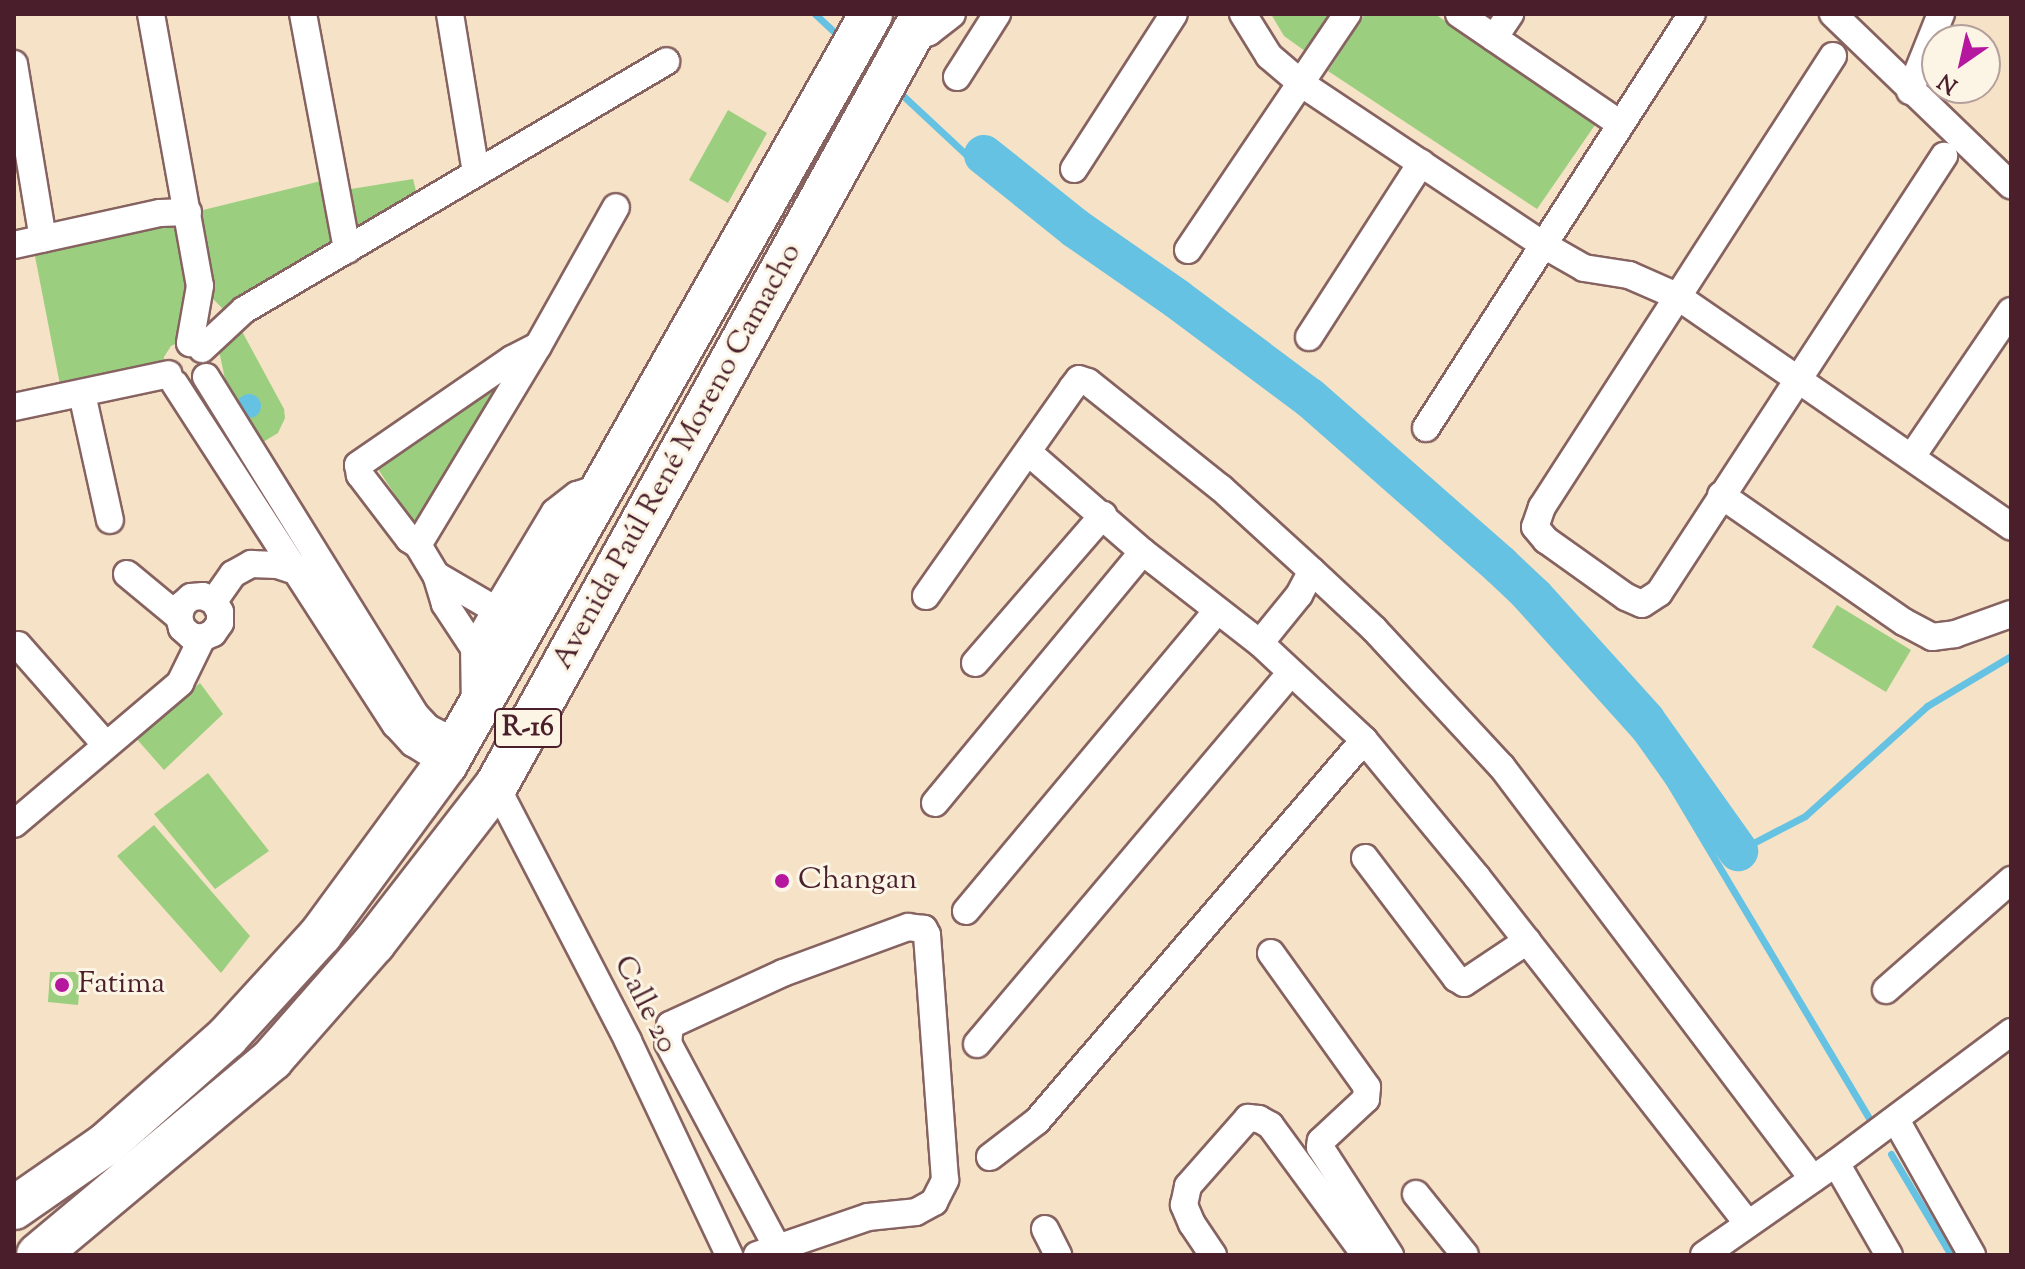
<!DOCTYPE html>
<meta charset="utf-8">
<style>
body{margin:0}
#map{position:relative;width:2025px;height:1269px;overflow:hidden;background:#f6e2c6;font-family:"Sorts Mill Goudy",serif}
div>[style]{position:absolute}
.green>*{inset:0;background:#9bcf7f}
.water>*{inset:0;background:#65c2e3}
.round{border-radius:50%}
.stream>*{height:7px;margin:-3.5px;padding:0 3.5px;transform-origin:3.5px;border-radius:3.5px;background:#65c2e3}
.river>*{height:40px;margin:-20px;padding:0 20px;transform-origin:20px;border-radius:20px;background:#65c2e3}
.roads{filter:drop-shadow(2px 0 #866361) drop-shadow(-2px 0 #866361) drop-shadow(0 2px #866361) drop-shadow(0 -2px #866361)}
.street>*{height:26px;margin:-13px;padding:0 13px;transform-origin:13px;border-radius:13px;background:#fff}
.primary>*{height:42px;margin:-21px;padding:0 21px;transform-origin:21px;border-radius:21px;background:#fff}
.dots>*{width:22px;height:22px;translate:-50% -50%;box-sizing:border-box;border:4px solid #fcf5e5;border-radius:50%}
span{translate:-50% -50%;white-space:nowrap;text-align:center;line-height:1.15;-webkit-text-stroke:6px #fcf5e5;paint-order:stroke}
.shield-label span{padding:2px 6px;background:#fcf5e5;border:2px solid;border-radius:6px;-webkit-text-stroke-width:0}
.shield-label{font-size:28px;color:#4a1f2b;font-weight:700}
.street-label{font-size:30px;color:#4a1f2b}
.poi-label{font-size:30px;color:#4a1f2b}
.left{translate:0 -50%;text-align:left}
.frame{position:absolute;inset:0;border:16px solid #4a1f2b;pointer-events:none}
.north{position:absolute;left:1921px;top:24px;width:80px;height:80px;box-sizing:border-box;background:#fcf5e5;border:2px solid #b59f9b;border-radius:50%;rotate:214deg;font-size:22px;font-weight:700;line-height:32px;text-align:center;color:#4a1f2b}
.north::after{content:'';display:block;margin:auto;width:28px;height:36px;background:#b5179e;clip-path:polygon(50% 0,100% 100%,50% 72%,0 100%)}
</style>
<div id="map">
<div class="green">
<i style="clip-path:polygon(1271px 14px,1329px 14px,1305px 51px,1284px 36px)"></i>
<i style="clip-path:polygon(1365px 14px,1435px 14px,1595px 125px,1537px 209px,1328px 71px)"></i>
<i style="clip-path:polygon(728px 110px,767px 133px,728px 203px,689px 180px)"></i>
<i style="clip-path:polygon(329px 179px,343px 252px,228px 314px,206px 292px,195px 212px)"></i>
<i style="clip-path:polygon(413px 179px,418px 199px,359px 233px,351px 189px)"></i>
<i style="clip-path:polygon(160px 218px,187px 232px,195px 285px,186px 339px,171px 346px,164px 357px,163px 372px,62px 395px,33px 246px)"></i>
<i style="clip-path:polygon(237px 322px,284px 409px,285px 418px,278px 433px,250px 450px,234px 422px,217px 341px)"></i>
<i style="clip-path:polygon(510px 376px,418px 530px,376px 466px)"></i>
<i style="clip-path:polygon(1837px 605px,1911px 650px,1886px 692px,1812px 647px)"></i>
<i style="clip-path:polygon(200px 683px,223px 714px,164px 770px,135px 737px)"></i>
<i style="clip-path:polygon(208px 773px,269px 851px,215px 889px,154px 814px)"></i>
<i style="clip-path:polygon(154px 825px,250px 936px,221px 973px,117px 856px)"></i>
<i style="clip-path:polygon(50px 972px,81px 972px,78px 1005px,48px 1002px)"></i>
</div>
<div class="water">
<i class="round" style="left:237px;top:394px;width:24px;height:24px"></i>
</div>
<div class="stream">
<i style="left:815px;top:14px;width:37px;rotate:43deg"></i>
<i style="left:898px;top:91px;width:163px;rotate:43deg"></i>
<i style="left:1017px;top:202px;width:349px;rotate:35.6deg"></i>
<i style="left:1301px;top:405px;width:213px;rotate:40.6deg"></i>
<i style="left:1463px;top:544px;width:283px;rotate:48deg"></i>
<i style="left:1652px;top:754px;width:430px;rotate:59.2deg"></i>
<i style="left:1738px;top:851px;width:76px;rotate:-27.6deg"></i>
<i style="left:1805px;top:816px;width:164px;rotate:-42deg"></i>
<i style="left:1927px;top:706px;width:98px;rotate:-30.8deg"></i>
<i style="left:1891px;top:1154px;width:117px;rotate:59.3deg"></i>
</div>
<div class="river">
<i style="left:984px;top:155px;width:117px;rotate:38.7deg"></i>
<i style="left:1075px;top:228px;width:124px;rotate:34.8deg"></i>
<i style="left:1177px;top:299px;width:166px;rotate:36.7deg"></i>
<i style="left:1310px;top:398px;width:254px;rotate:41.3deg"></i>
<i style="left:1501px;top:566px;width:45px;rotate:43.2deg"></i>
<i style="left:1534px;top:597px;width:166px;rotate:47.9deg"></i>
<i style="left:1645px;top:720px;width:161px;rotate:54.6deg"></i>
</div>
<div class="roads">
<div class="street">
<i style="left:151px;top:14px;width:276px;rotate:79.8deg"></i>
<i style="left:200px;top:286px;width:58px;rotate:100deg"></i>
<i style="left:303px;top:14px;width:240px;rotate:79.4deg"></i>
<i style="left:450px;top:14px;width:161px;rotate:80.7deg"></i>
<i style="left:1243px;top:14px;width:49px;rotate:58.2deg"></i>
<i style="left:1269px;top:56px;width:43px;rotate:40.3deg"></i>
<i style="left:1302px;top:84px;width:288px;rotate:33.7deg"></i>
<i style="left:1542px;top:244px;width:48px;rotate:29.7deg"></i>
<i style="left:1584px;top:268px;width:46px;rotate:8.8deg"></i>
<i style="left:1629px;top:275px;width:52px;rotate:23.6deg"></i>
<i style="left:1677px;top:296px;width:406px;rotate:34.6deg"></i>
<i style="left:1459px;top:14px;width:194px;rotate:34.3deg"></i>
<i style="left:1833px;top:14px;width:247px;rotate:43.9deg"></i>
<i style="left:912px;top:38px;width:18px;rotate:-19deg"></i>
<i style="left:929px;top:32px;width:29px;rotate:-38deg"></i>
<i style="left:1494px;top:38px;width:29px;rotate:-56deg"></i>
<i style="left:1833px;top:56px;width:537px;rotate:122.83deg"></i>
<i style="left:1542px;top:507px;width:21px;rotate:109deg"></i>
<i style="left:1535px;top:527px;width:17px;rotate:50deg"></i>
<i style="left:1546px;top:540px;width:98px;rotate:35.5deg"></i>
<i style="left:1626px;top:597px;width:17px;rotate:24deg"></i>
<i style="left:1642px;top:604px;width:20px;rotate:-33deg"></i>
<i style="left:1659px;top:593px;width:522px;rotate:-56.89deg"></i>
<i style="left:14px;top:64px;width:177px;rotate:80.6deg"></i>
<i style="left:957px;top:77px;width:75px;rotate:-57.6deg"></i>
<i style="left:1910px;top:91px;width:83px;rotate:-68.1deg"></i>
<i style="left:1074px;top:169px;width:184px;rotate:-57.2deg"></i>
<i style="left:14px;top:245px;width:149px;rotate:-12.4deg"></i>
<i style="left:160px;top:213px;width:28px;rotate:-2deg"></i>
<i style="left:1188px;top:250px;width:285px;rotate:-56deg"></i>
<i style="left:1309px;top:337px;width:207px;rotate:-57.2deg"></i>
<i style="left:202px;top:349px;width:57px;rotate:-42.9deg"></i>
<i style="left:244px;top:310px;width:490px;rotate:-30.5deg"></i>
<i style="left:206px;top:377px;width:395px;rotate:58.2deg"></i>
<i style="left:414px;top:713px;width:21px;rotate:47deg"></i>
<i style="left:428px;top:728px;width:35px;rotate:27deg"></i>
<i style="left:175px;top:384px;width:406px;rotate:57.1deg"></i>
<i style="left:396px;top:725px;width:25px;rotate:47deg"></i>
<i style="left:413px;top:743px;width:39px;rotate:32deg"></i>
<i style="left:82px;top:394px;width:129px;rotate:77.5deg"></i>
<i style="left:14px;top:407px;width:158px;rotate:-12deg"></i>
<i style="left:1426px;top:428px;width:492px;rotate:-57.3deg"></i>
<i style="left:1028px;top:452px;width:152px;rotate:41deg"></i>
<i style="left:1143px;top:552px;width:148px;rotate:37.9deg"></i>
<i style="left:1260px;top:643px;width:142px;rotate:43deg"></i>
<i style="left:1364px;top:740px;width:178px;rotate:50.5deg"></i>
<i style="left:1477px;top:877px;width:440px;rotate:52deg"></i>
<i style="left:1913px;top:455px;width:174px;rotate:-55.8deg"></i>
<i style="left:1721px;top:495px;width:223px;rotate:34.8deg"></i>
<i style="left:1904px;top:622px;width:32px;rotate:28deg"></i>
<i style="left:1932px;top:637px;width:23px;rotate:-7deg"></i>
<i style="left:1955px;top:634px;width:59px;rotate:-19.7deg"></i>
<i style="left:418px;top:545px;width:232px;rotate:-58.9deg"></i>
<i style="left:538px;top:346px;width:159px;rotate:-60.7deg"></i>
<i style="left:127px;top:574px;width:67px;rotate:39.6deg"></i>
<i style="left:179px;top:617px;width:11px;rotate:75deg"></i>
<i style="left:182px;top:628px;width:12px;rotate:42deg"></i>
<i style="left:191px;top:636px;width:11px;rotate:10deg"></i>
<i style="left:202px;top:638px;width:12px;rotate:-24deg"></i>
<i style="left:213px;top:633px;width:12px;rotate:-55deg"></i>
<i style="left:220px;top:623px;width:11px;rotate:-90deg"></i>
<i style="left:220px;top:612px;width:13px;rotate:-119deg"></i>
<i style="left:214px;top:601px;width:12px;rotate:-156deg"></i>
<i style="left:203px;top:596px;width:12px;rotate:175deg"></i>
<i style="left:191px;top:597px;width:12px;rotate:138deg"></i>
<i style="left:182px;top:605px;width:12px;rotate:104deg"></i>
<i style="left:436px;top:575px;width:69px;rotate:30.3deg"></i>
<i style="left:926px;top:596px;width:254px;rotate:-54.9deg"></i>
<i style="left:1072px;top:388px;width:11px;rotate:-52deg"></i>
<i style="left:1079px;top:379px;width:9px;rotate:18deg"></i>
<i style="left:1088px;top:382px;width:170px;rotate:38.6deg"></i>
<i style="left:1221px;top:488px;width:123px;rotate:42.4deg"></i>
<i style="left:1312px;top:571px;width:85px;rotate:43.1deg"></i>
<i style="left:1374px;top:629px;width:188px;rotate:47.2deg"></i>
<i style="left:1502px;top:767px;width:516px;rotate:52.95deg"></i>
<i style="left:214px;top:601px;width:33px;rotate:-55deg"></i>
<i style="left:233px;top:574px;width:21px;rotate:-29deg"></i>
<i style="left:251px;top:564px;width:26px;rotate:2deg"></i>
<i style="left:277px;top:565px;width:20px;rotate:18deg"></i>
<i style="left:296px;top:571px;width:9px;rotate:-18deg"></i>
<i style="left:1260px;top:643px;width:62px;rotate:-50.9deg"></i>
<i style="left:1299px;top:595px;width:27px;rotate:-62deg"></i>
<i style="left:18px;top:645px;width:132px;rotate:48.7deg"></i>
<i style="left:474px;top:648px;width:53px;rotate:-123.4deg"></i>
<i style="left:445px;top:604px;width:30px;rotate:-107deg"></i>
<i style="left:436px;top:575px;width:35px;rotate:-121deg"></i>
<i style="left:418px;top:545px;width:11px;rotate:-146deg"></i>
<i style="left:409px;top:539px;width:81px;rotate:-127.4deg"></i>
<i style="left:360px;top:475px;width:10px;rotate:-101deg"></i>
<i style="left:358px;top:465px;width:187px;rotate:-34.5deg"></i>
<i style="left:512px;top:359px;width:29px;rotate:-27deg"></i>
<i style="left:975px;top:663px;width:196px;rotate:-49.1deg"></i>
<i style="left:475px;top:709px;width:61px;rotate:-90.9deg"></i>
<i style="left:474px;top:648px;width:44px;rotate:-59.9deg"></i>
<i style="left:496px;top:610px;width:114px;rotate:-59deg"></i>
<i style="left:555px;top:512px;width:28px;rotate:-38deg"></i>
<i style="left:577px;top:495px;width:26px;rotate:-18deg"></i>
<i style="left:496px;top:786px;width:287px;rotate:62.6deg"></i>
<i style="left:628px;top:1041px;width:237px;rotate:64.7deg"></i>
<i style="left:935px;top:803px;width:326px;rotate:-50.4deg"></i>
<i style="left:14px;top:824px;width:218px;rotate:-40.3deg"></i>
<i style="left:180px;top:683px;width:50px;rotate:-63.9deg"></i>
<i style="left:1365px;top:858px;width:151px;rotate:52.8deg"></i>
<i style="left:1456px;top:978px;width:9px;rotate:32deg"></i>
<i style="left:1464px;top:983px;width:76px;rotate:-33.7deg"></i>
<i style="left:966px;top:911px;width:391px;rotate:-50.1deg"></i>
<i style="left:1271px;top:953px;width:165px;rotate:54.4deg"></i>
<i style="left:1367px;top:1087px;width:12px;rotate:95deg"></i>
<i style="left:1366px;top:1099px;width:62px;rotate:137deg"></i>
<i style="left:1321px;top:1141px;width:6px;rotate:99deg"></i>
<i style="left:1320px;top:1147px;width:129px;rotate:57.1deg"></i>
<i style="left:1886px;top:990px;width:167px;rotate:-41.3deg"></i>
<i style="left:977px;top:1044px;width:485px;rotate:-49.8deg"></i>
<i style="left:1896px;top:1120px;width:155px;rotate:60.6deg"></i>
<i style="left:990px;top:1157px;width:59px;rotate:-37.5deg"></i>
<i style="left:1037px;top:1121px;width:502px;rotate:-49.36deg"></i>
<i style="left:1836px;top:1163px;width:106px;rotate:60.1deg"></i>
<i style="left:1416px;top:1194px;width:78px;rotate:51.2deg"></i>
<i style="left:1045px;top:1229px;width:29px;rotate:63deg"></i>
<i style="left:757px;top:1255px;width:117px;rotate:-18.9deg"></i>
<i style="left:868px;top:1217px;width:48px;rotate:-5.9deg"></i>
<i style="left:916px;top:1212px;width:21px;rotate:-29deg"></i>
<i style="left:934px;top:1202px;width:25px;rotate:-63deg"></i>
<i style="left:945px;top:1180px;width:246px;rotate:-94.2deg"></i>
<i style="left:927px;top:935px;width:7px;rotate:-117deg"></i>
<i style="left:924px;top:929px;width:16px;rotate:-173deg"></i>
<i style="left:908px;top:927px;width:133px;rotate:159.8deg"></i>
<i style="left:783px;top:973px;width:124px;rotate:155.3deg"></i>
<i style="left:670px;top:1025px;width:18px;rotate:96deg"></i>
<i style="left:668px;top:1043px;width:231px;rotate:61.9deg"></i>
<i style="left:1213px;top:1255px;width:37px;rotate:-124deg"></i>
<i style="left:1192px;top:1224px;width:21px;rotate:-113deg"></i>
<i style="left:1184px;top:1205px;width:19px;rotate:-78deg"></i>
<i style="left:1188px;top:1186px;width:91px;rotate:-48.6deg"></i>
<i style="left:1248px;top:1118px;width:11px;rotate:5deg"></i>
<i style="left:1259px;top:1119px;width:13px;rotate:29deg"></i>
<i style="left:1270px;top:1125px;width:161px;rotate:53.8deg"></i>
<i style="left:1704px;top:1255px;width:161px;rotate:-34.9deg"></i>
<i style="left:1836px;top:1163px;width:219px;rotate:-36.8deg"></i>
</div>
<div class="primary">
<i style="left:14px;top:1208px;width:111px;rotate:-34.7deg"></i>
<i style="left:105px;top:1145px;width:163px;rotate:-41.5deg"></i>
<i style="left:227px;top:1037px;width:139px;rotate:-47.6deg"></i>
<i style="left:321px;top:934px;width:211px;rotate:-53.7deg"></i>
<i style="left:446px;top:764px;width:862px;rotate:-60.46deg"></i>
<i style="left:38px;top:1255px;width:305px;rotate:-39.9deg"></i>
<i style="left:272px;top:1059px;width:154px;rotate:-48.7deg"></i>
<i style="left:374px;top:943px;width:199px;rotate:-52.2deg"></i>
<i style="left:496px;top:786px;width:882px;rotate:-61.05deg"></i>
</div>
</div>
<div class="dots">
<i style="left:782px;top:881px;background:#b5179e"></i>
<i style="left:62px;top:985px;background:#b5179e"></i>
</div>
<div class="shield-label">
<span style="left:528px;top:728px">R-16</span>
</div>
<div class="street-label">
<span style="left:678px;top:457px;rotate:-61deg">Avenida Paúl René Moreno Camacho</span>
<span style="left:644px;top:1005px;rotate:63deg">Calle 20</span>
</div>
<div class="poi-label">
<span class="left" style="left:798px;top:881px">Changan</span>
<span class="left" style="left:78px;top:985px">Fatima</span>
</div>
<div class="frame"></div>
<div class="north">N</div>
</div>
